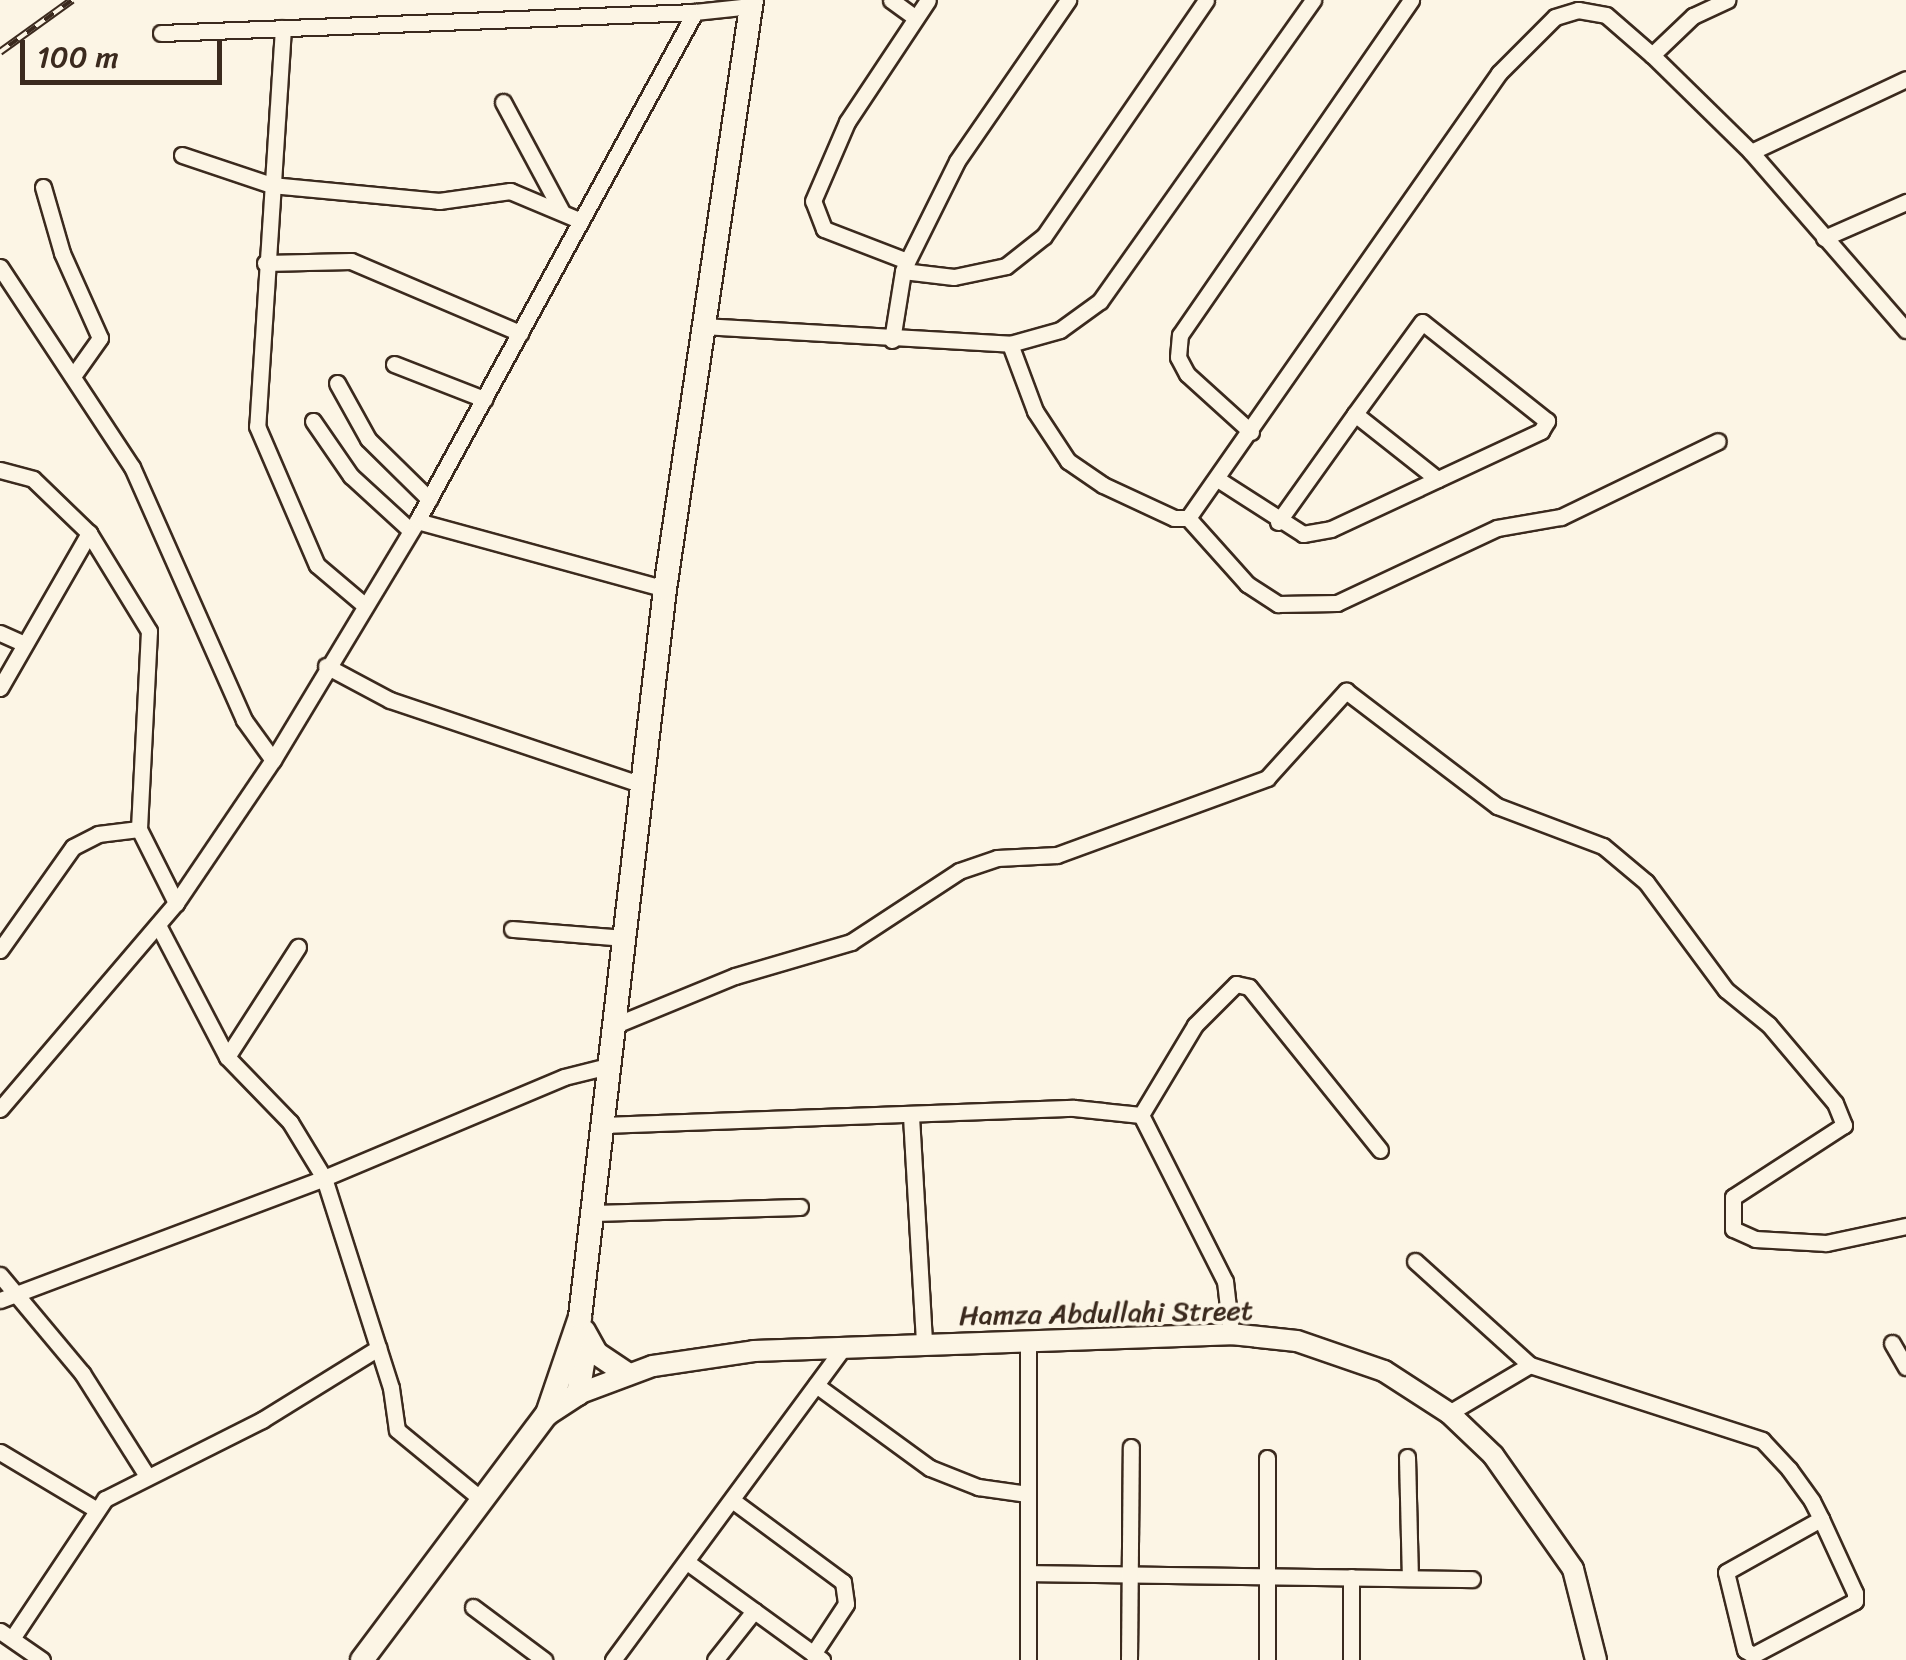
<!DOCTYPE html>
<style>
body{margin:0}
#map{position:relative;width:1906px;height:1660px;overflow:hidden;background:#fcf5e5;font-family:Sriracha,sans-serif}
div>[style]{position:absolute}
.roads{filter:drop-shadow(2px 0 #3b2a1e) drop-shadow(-2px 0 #3b2a1e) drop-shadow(0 2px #3b2a1e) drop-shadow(0 -2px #3b2a1e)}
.minor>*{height:15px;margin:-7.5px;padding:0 7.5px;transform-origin:7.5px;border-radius:7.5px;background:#fcf5e5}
.tertiary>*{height:20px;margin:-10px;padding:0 10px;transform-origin:10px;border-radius:10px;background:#fcf5e5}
.secondary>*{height:22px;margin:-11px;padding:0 11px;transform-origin:11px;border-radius:11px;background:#fcf5e5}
.rail>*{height:8px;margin-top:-4px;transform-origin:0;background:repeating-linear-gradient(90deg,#fcf5e5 0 11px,#3b2a1e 0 22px);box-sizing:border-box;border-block:2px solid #3b2a1e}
span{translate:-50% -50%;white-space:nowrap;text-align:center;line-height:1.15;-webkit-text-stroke:8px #fcf5e5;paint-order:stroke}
.street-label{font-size:28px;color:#3b2a1e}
.scale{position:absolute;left:20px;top:40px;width:202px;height:45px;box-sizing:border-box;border:5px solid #3b2a1e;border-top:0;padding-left:12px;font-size:30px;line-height:35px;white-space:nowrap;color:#3b2a1e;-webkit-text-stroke:8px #fcf5e5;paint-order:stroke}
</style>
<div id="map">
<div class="roads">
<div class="minor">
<i style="left:891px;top:0;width:29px;rotate:36deg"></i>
<i style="left:283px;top:28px;width:399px;rotate:93.7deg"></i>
<i style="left:257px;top:426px;width:151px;rotate:66.7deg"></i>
<i style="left:317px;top:565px;width:60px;rotate:40.3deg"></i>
<i style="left:161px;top:33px;width:534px;rotate:-2.25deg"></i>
<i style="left:1652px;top:55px;width:57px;rotate:-43.6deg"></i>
<i style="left:1693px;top:16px;width:38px;rotate:-25deg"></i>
<i style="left:503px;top:102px;width:123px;rotate:61.8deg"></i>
<i style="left:1751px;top:152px;width:171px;rotate:-25.2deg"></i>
<i style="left:182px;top:155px;width:94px;rotate:18.6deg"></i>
<i style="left:271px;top:185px;width:169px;rotate:5.4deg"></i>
<i style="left:439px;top:201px;width:72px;rotate:-8deg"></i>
<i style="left:510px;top:191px;width:77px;rotate:22.9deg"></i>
<i style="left:43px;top:187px;width:69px;rotate:73.9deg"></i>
<i style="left:62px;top:253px;width:93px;rotate:65.9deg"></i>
<i style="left:100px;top:338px;width:47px;rotate:125.4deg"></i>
<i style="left:1824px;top:238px;width:90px;rotate:-23.7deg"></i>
<i style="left:907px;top:261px;width:89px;rotate:-158.9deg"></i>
<i style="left:824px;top:229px;width:30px;rotate:-111deg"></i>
<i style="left:813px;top:201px;width:86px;rotate:-66.7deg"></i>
<i style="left:847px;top:122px;width:146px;rotate:-56.4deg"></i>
<i style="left:265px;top:263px;width:86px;rotate:-1.3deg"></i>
<i style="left:351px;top:261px;width:184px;rotate:23.1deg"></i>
<i style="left:0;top:267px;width:240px;rotate:56.6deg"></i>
<i style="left:132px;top:467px;width:277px;rotate:66.1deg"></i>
<i style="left:244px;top:720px;width:49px;rotate:54.1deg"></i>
<i style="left:904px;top:268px;width:119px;rotate:-63.6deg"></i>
<i style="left:957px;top:161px;width:196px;rotate:-55.4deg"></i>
<i style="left:702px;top:326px;width:309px;rotate:3.3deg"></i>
<i style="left:1010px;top:344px;width:52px;rotate:-15.6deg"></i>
<i style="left:1060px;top:330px;width:49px;rotate:-35.9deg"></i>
<i style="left:1100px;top:301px;width:369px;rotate:-54.7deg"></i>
<i style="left:892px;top:340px;width:70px;rotate:-80.9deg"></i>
<i style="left:903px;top:271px;width:51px;rotate:6.7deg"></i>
<i style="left:954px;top:277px;width:53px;rotate:-11.9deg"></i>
<i style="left:1006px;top:266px;width:48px;rotate:-38.3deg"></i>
<i style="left:1044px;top:236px;width:286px;rotate:-55.5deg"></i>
<i style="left:1010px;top:344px;width:72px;rotate:69.5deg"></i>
<i style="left:1035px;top:411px;width:60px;rotate:56.6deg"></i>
<i style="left:1068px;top:461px;width:42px;rotate:34.4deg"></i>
<i style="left:1103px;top:485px;width:78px;rotate:24.9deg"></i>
<i style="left:1174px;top:518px;width:14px"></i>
<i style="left:1188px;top:518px;width:543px;rotate:-55.05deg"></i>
<i style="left:1499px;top:73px;width:79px;rotate:-45deg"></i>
<i style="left:1555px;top:17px;width:24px;rotate:-17deg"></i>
<i style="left:1578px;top:10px;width:28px;rotate:10deg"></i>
<i style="left:1606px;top:15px;width:61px;rotate:41deg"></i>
<i style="left:1652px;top:55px;width:139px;rotate:44.4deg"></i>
<i style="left:1751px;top:152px;width:236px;rotate:49deg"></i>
<i style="left:394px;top:364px;width:97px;rotate:21.3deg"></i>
<i style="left:337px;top:383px;width:64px;rotate:61deg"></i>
<i style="left:368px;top:439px;width:86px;rotate:44.5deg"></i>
<i style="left:313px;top:421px;width:67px;rotate:55.4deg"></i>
<i style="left:351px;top:476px;width:81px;rotate:42.5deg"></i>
<i style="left:1251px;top:432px;width:86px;rotate:-137.8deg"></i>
<i style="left:1187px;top:374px;width:19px;rotate:-118deg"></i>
<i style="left:1178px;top:357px;width:22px;rotate:-85deg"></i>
<i style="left:1180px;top:335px;width:407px;rotate:-55.4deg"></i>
<i style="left:0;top:470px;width:34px;rotate:15deg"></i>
<i style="left:33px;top:479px;width:78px;rotate:44deg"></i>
<i style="left:89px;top:533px;width:115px;rotate:58.5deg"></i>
<i style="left:149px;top:631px;width:198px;rotate:92.9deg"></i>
<i style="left:139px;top:829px;width:83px;rotate:63.4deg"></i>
<i style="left:1219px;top:480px;width:100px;rotate:32.7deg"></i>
<i style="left:1303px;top:534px;width:28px;rotate:-10deg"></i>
<i style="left:1331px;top:529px;width:232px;rotate:-25deg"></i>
<i style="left:1541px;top:431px;width:12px;rotate:-59deg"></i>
<i style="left:1547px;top:421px;width:159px;rotate:-141.6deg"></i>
<i style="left:1422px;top:322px;width:114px;rotate:126.1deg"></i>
<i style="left:1188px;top:518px;width:89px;rotate:48.2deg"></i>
<i style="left:1247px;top:584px;width:37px;rotate:33deg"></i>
<i style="left:1278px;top:604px;width:59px;rotate:-1deg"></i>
<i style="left:1337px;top:603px;width:177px;rotate:-25.1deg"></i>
<i style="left:1497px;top:528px;width:65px;rotate:-9.8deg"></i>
<i style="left:1561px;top:517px;width:174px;rotate:-25.8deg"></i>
<i style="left:417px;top:521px;width:257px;rotate:15.3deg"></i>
<i style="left:1278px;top:522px;width:133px;rotate:-54.5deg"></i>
<i style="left:1355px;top:414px;width:105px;rotate:38.4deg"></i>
<i style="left:0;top:633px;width:27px;rotate:24deg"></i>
<i style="left:326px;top:666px;width:72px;rotate:28deg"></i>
<i style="left:390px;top:700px;width:266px;rotate:18.6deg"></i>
<i style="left:0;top:688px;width:179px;rotate:-60.1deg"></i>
<i style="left:158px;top:925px;width:149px;rotate:62.4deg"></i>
<i style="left:227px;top:1057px;width:91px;rotate:45.9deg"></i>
<i style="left:290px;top:1122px;width:66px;rotate:58.7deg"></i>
<i style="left:324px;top:1178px;width:220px;rotate:72.3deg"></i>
<i style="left:391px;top:1388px;width:42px;rotate:81.9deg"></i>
<i style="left:397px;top:1430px;width:109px;rotate:39.4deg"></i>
<i style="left:512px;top:929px;width:112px;rotate:4.6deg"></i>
<i style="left:0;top:950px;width:126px;rotate:-54.7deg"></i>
<i style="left:73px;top:847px;width:28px;rotate:-27deg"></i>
<i style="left:98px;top:834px;width:41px;rotate:-7deg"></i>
<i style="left:613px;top:1026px;width:132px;rotate:-22.3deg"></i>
<i style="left:735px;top:976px;width:121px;rotate:-16.3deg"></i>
<i style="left:851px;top:942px;width:129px;rotate:-33.3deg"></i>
<i style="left:959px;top:871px;width:40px;rotate:-18.9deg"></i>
<i style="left:997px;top:858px;width:60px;rotate:-2.9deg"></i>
<i style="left:1057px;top:855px;width:224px;rotate:-20.1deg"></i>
<i style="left:1267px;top:778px;width:118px;rotate:-47.8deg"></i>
<i style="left:1346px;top:691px;width:190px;rotate:37.3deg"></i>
<i style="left:1497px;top:806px;width:113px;rotate:20.7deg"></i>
<i style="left:1603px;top:846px;width:56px;rotate:39.9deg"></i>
<i style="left:1646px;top:882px;width:134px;rotate:53.5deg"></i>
<i style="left:1726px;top:990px;width:55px;rotate:39.1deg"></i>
<i style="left:1769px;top:1025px;width:102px;rotate:49.8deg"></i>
<i style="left:1835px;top:1103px;width:24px;rotate:68deg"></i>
<i style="left:1844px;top:1125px;width:132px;rotate:147deg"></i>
<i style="left:1733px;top:1197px;width:32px;rotate:90deg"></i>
<i style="left:1733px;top:1229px;width:24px;rotate:24deg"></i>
<i style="left:1755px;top:1239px;width:71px;rotate:3.2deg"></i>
<i style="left:1826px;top:1243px;width:82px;rotate:-12deg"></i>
<i style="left:227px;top:1057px;width:131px;rotate:-57.2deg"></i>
<i style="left:0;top:1109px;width:271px;rotate:-49.5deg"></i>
<i style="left:176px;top:903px;width:173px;rotate:-55.9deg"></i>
<i style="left:273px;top:760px;width:279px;rotate:-58.9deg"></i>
<i style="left:417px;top:521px;width:580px;rotate:-61.36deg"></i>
<i style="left:695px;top:12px;width:56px;rotate:-6.1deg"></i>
<i style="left:1141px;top:1115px;width:105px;rotate:-59deg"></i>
<i style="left:1195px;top:1025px;width:58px;rotate:-45deg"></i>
<i style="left:1236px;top:984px;width:13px;rotate:13deg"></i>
<i style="left:1249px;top:987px;width:209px;rotate:51.2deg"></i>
<i style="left:1141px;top:1115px;width:186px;rotate:63.2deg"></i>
<i style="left:1225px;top:1281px;width:53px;rotate:83.5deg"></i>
<i style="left:911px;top:1116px;width:228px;rotate:86.7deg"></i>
<i style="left:603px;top:1125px;width:471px;rotate:-2.1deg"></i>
<i style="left:1074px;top:1108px;width:67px;rotate:6deg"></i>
<i style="left:593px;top:1213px;width:207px;rotate:-1.7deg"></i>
<i style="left:1415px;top:1261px;width:155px;rotate:42.1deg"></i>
<i style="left:1530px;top:1365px;width:244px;rotate:17.9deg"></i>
<i style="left:1762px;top:1440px;width:40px;rotate:47deg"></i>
<i style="left:1789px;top:1469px;width:39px;rotate:54deg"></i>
<i style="left:1812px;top:1501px;width:20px;rotate:63deg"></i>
<i style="left:1821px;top:1519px;width:81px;rotate:65.3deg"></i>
<i style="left:1855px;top:1593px;width:8px;rotate:90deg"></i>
<i style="left:1855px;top:1601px;width:115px;rotate:152.1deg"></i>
<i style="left:1753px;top:1655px;width:9px;rotate:-148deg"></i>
<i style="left:1745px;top:1650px;width:80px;rotate:-103.7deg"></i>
<i style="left:1726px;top:1572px;width:109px;rotate:-29.2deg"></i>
<i style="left:0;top:1275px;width:128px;rotate:50.1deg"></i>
<i style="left:82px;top:1373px;width:122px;rotate:57.7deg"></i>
<i style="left:0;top:1300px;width:346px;rotate:-20.6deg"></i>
<i style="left:324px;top:1178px;width:260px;rotate:-22.8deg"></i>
<i style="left:564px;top:1077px;width:45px;rotate:-14deg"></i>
<i style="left:1028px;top:1340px;width:320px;rotate:90deg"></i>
<i style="left:1892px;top:1343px;width:28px;rotate:60deg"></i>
<i style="left:816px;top:1385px;width:141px;rotate:36.1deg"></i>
<i style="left:930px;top:1468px;width:52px;rotate:21.6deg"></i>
<i style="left:978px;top:1487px;width:50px;rotate:8deg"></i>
<i style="left:1449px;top:1413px;width:94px;rotate:-30.7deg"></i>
<i style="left:0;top:1452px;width:113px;rotate:30.9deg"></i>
<i style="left:1407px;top:1457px;width:121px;rotate:88.6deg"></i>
<i style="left:732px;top:1500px;width:138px;rotate:36.5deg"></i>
<i style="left:843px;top:1582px;width:22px;rotate:82deg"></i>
<i style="left:846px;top:1604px;width:60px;rotate:123.4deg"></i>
<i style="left:687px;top:1562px;width:167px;rotate:36deg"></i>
<i style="left:1029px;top:1573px;width:443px;rotate:0.8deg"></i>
<i style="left:1351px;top:1577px;width:83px;rotate:90deg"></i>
<i style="left:473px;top:1607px;width:89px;rotate:36.7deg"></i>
<i style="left:0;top:1631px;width:51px;rotate:34.6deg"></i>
<i style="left:13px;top:1637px;width:166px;rotate:-56.3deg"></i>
<i style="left:105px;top:1499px;width:176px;rotate:-26.7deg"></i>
<i style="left:262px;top:1420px;width:137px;rotate:-31.8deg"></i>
<i style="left:613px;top:1660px;width:388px;rotate:-53.6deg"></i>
<i style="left:715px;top:1660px;width:63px;rotate:-51.5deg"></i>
<i style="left:1129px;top:1660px;width:213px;rotate:-89.5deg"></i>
<i style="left:1267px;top:1660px;width:202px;rotate:-90deg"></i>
</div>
<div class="tertiary">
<i style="left:578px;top:1394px;width:80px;rotate:-20.5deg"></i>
<i style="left:653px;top:1366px;width:102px;rotate:-8.4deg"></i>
<i style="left:754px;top:1351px;width:477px;rotate:-2deg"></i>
<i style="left:1231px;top:1334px;width:66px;rotate:6.1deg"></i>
<i style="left:1297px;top:1341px;width:92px;rotate:19deg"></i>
<i style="left:1384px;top:1371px;width:77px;rotate:32.9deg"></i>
<i style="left:1449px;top:1413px;width:61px;rotate:43.7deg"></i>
<i style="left:1493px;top:1455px;width:139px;rotate:54.9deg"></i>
<i style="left:1573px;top:1569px;width:94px;rotate:75.8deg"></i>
</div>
<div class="secondary">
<i style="left:584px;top:1331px;width:25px;rotate:61deg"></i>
<i style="left:596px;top:1353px;width:36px;rotate:34deg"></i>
<i style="left:547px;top:1414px;width:37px;rotate:-33deg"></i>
<i style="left:578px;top:1394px;width:56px;rotate:-80.7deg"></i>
<i style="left:362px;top:1660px;width:308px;rotate:-53.1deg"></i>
<i style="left:547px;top:1414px;width:102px;rotate:-71.2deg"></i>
<i style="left:580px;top:1317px;width:733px;rotate:-83.34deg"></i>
<i style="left:665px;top:589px;width:595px;rotate:-81.6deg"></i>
</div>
</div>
<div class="rail">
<i style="left:0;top:52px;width:89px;rotate:-35.8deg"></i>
</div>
<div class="street-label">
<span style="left:1106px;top:1313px;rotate:-1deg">Hamza Abdullahi Street</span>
</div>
<div class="scale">100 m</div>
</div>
